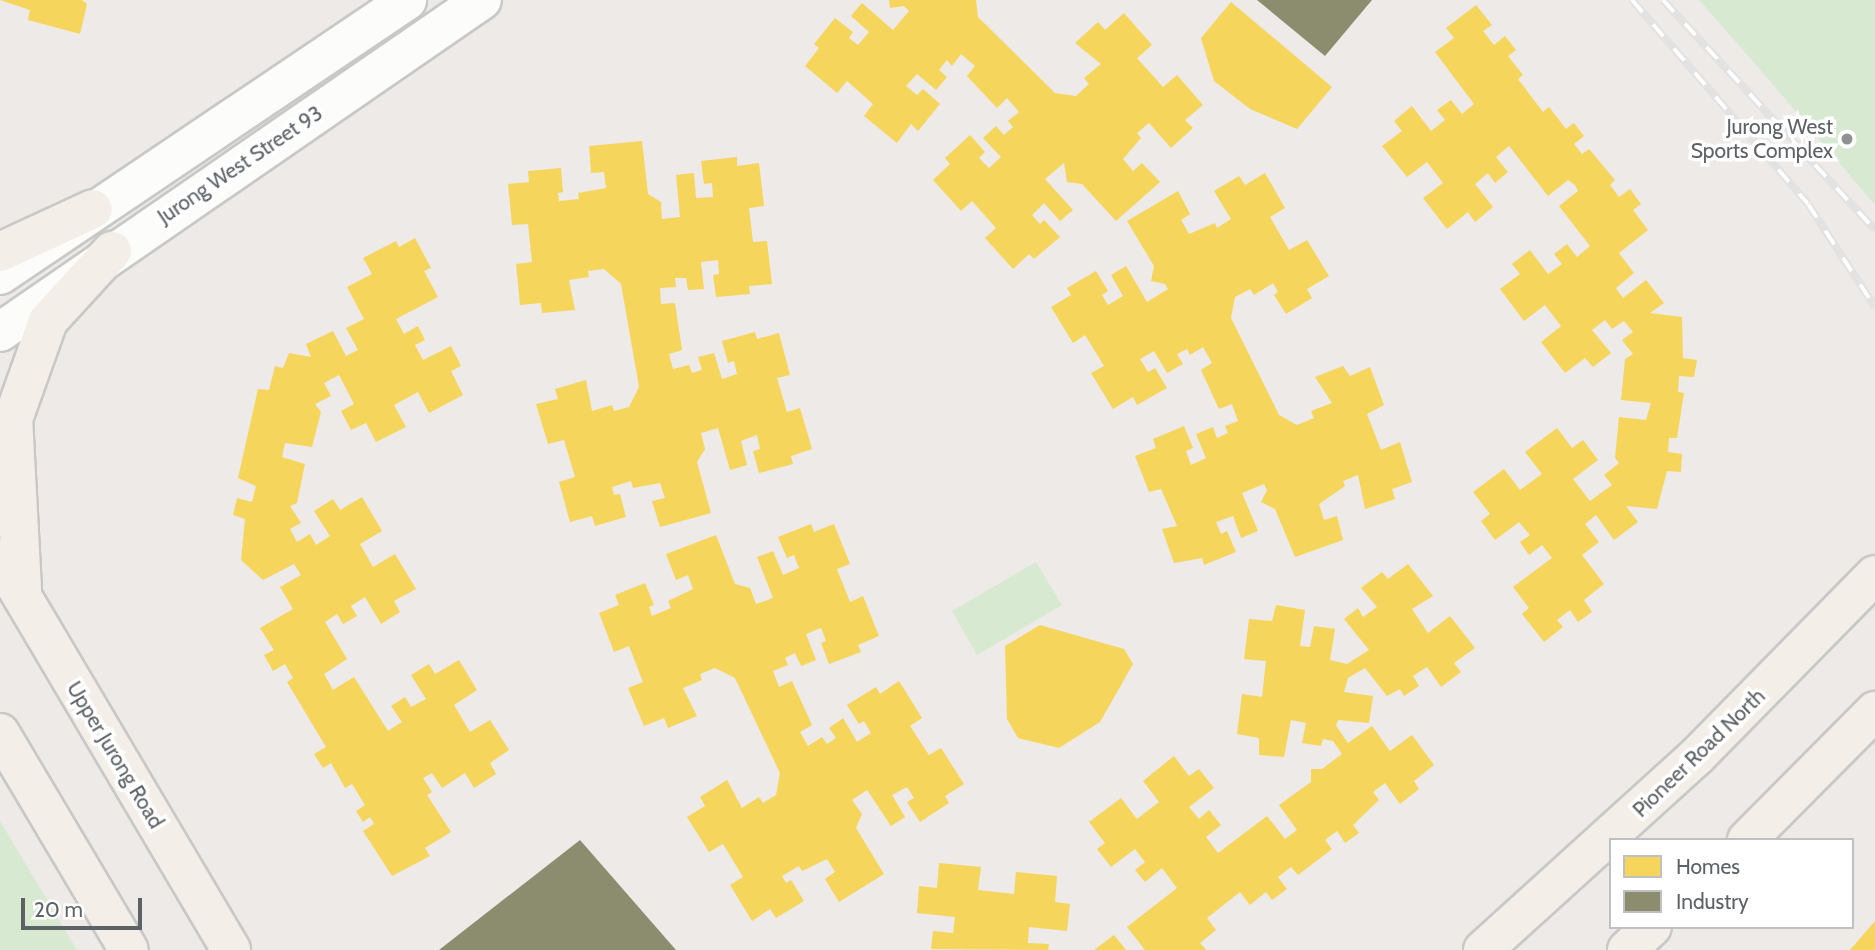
<!DOCTYPE html>
<style>
body{margin:0}
#map{position:relative;width:1875px;height:950px;overflow:hidden;background:#edeae7;font-family:Cabin,sans-serif}
div>[style]{position:absolute}
.green>*{inset:0;background:#d8e9d1}
.homes>*{inset:0;background:#f6d55c}
.industry>*{inset:0;background:#8c8c6e}
.roads{filter:drop-shadow(2px 0 #c8c8c8) drop-shadow(-2px 0 #c8c8c8) drop-shadow(0 2px #c8c8c8) drop-shadow(0 -2px #c8c8c8)}
.minor>*{height:38px;margin:-19px;padding:0 19px;transform-origin:19px;border-radius:19px;background:#fcfcfb}
.primary>*{height:38px;margin:-19px;padding:0 19px;transform-origin:19px;border-radius:19px;background:#f3efe8}
.rail>*{height:8px;margin-top:-4px;transform-origin:0;background:repeating-linear-gradient(90deg,#fff 0 16px,#e3e2e2 0 32px);box-sizing:border-box;border-block:2px solid #e3e2e2}
.dots>*{width:19px;height:19px;translate:-50% -50%;box-sizing:border-box;border:4px solid #fff;border-radius:50%}
span{translate:-50% -50%;white-space:nowrap;text-align:center;line-height:1.15;-webkit-text-stroke:7px #fff;paint-order:stroke}
.poi-label{font-size:21px;color:#5c6266}
.right{translate:-100% -50%;text-align:right}
.street-label{font-size:21px;color:#5c6266}
.legend{position:absolute;left:1609px;top:838px;width:245px;height:91px;box-sizing:border-box;background:#fff;border:2px solid #bec0c2;margin:0;padding:9px 12px;list-style:none;font-size:21px;color:#5c6266}
.legend li{display:flex;align-items:center;gap:14px;height:35px}
.legend b{width:35px;border:2px solid #bec0c2}
.scale{position:absolute;left:21px;top:898px;width:121px;height:32px;box-sizing:border-box;border:4px solid #5c6266;border-top:0;padding-left:9px;font-size:21px;line-height:24px;white-space:nowrap;color:#5c6266;-webkit-text-stroke:5px #fff;paint-order:stroke}
</style>
<div id="map">
<div class="green">
<i style="clip-path:polygon(1699px 0,1875px 0,1875px 205px,1764px 74px)"></i>
<i style="clip-path:polygon(1036px 562px,1062px 605px,977px 655px,952px 611px)"></i>
<i style="clip-path:polygon(0 821px,77px 950px,0 950px)"></i>
</div>
<div class="homes">
<i style="clip-path:polygon(0 0,82px 0,87px 4px,80px 34px,28px 20px,30px 10px)"></i>
<i style="clip-path:polygon(889px 0,976px 0,978px 17px,1055px 93px,1076px 96px,1089px 84px,1084px 78px,1101px 64px,1075px 43px,1098px 22px,1105px 30px,1124px 13px,1152px 45px,1137px 58px,1163px 87px,1177px 75px,1203px 105px,1185px 120px,1193px 128px,1171px 148px,1149px 123px,1137px 133px,1141px 138px,1123px 159px,1133px 171px,1142px 163px,1160px 182px,1116px 221px,1082px 184px,1067px 182px,1064px 163px,1045px 179px,1073px 210px,1060px 221px,1044px 203px,1032px 215px,1040px 224px,1044px 220px,1060px 237px,1034px 259px,1029px 254px,1013px 269px,985px 238px,996px 228px,972px 201px,961px 211px,933px 180px,950px 164px,945px 158px,970px 135px,985px 152px,979px 158px,989px 168px,1001px 157px,983px 138px,996px 126px,1004px 135px,1013px 127px,1008px 121px,1019px 112px,1007px 98px,997px 108px,967px 76px,975px 66px,961px 54px,952px 66px,947px 60px,939px 70px,947px 77px,936px 90px,917px 74px,906px 86px,917px 95px,923px 89px,940px 104px,918px 131px,911px 124px,897px 143px,864px 116px,873px 104px,847px 81px,837px 93px,805px 66px,819px 48px,814px 44px,835px 18px,853px 32px,849px 38px,858px 45px,869px 32px,851px 16px,862px 3px,893px 30px,909px 11px,904px 6px,890px 8px)"></i>
<i style="clip-path:polygon(1231px 2px,1332px 87px,1297px 129px,1250px 109px,1214px 81px,1201px 38px)"></i>
<i style="clip-path:polygon(1476px 5px,1492px 25px,1483px 31px,1494px 45px,1505px 36px,1516px 50px,1508px 56px,1523px 75px,1518px 79px,1543px 112px,1549px 107px,1566px 129px,1574px 123px,1584px 136px,1574px 144px,1582px 154px,1589px 149px,1615px 180px,1610px 185px,1619px 197px,1630px 189px,1641px 204px,1633px 210px,1648px 230px,1619px 253px,1634px 273px,1616px 288px,1623px 298px,1646px 280px,1664px 303px,1650px 313px,1682px 317px,1683px 358px,1697px 360px,1694px 377px,1679px 376px,1678px 392px,1684px 393px,1677px 438px,1669px 438px,1668px 452px,1682px 454px,1681px 472px,1667px 471px,1657px 509px,1626px 506px,1638px 522px,1614px 540px,1596px 515px,1585px 524px,1599px 542px,1582px 555px,1604px 584px,1584px 600px,1592px 612px,1578px 622px,1570px 610px,1557px 620px,1563px 627px,1544px 642px,1522px 614px,1529px 608px,1513px 587px,1552px 558px,1542px 545px,1529px 555px,1520px 542px,1530px 535px,1519px 522px,1495px 540px,1481px 521px,1490px 514px,1473px 492px,1504px 469px,1520px 490px,1542px 474px,1525px 452px,1557px 428px,1572px 448px,1583px 440px,1598px 460px,1573px 479px,1590px 501px,1612px 485px,1604px 475px,1619px 463px,1615px 458px,1619px 417px,1646px 420px,1651px 403px,1621px 400px,1625px 359px,1633px 354px,1622px 340px,1633px 332px,1624px 321px,1612px 329px,1605px 320px,1592px 330px,1611px 353px,1593px 367px,1585px 358px,1565px 373px,1541px 342px,1561px 326px,1545px 305px,1524px 321px,1500px 289px,1520px 274px,1512px 264px,1530px 250px,1548px 274px,1562px 264px,1554px 254px,1567px 244px,1577px 257px,1590px 246px,1559px 206px,1578px 191px,1575px 185px,1568px 180px,1548px 196px,1509px 146px,1496px 157px,1508px 172px,1495px 183px,1488px 173px,1475px 184px,1493px 207px,1475px 222px,1468px 212px,1447px 229px,1423px 198px,1443px 183px,1427px 162px,1407px 177px,1382px 146px,1402px 131px,1394px 121px,1412px 106px,1431px 131px,1445px 120px,1437px 110px,1451px 100px,1462px 114px,1474px 104px,1435px 52px,1454px 38px,1446px 28px)"></i>
<i style="clip-path:polygon(642px 141px,648px 194px,661px 202px,662px 219px,680px 217px,676px 175px,694px 173px,696px 198px,713px 197px,712px 183px,704px 184px,701px 161px,737px 157px,737px 166px,759px 163px,764px 206px,749px 208px,753px 242px,767px 241px,772px 284px,749px 286px,750px 294px,716px 297px,713px 275px,719px 274px,718px 260px,701px 262px,704px 289px,688px 290px,686px 278px,675px 278px,676px 287px,660px 288px,661px 304px,675px 303px,682px 350px,669px 354px,673px 369px,689px 365px,692px 373px,702px 370px,698px 357px,714px 353px,722px 379px,737px 374px,734px 361px,728px 363px,722px 341px,755px 332px,757px 339px,779px 333px,790px 375px,777px 378px,787px 412px,800px 408px,812px 449px,791px 456px,793px 464px,759px 473px,753px 451px,760px 449px,757px 435px,741px 441px,747px 465px,730px 470px,718px 428px,701px 433px,705px 449px,697px 462px,711px 513px,660px 527px,652px 501px,665px 498px,660px 483px,633px 488px,631px 481px,612px 487px,614px 495px,620px 494px,626px 517px,595px 526px,592px 516px,570px 522px,559px 482px,575px 477px,564px 440px,548px 444px,536px 404px,558px 399px,555px 389px,586px 380px,592px 411px,612px 405px,614px 411px,629px 407px,639px 387px,621px 284px,604px 269px,588px 271px,589px 277px,569px 280px,575px 310px,542px 313px,541px 303px,520px 305px,516px 264px,532px 262px,528px 224px,512px 225px,508px 184px,529px 182px,528px 171px,561px 168px,563px 192px,558px 193px,559px 201px,579px 199px,578px 193px,606px 188px,604px 172px,591px 173px,589px 146px)"></i>
<i style="clip-path:polygon(1265px 173px,1285px 208px,1270px 217px,1289px 250px,1307px 240px,1329px 276px,1307px 289px,1312px 298px,1286px 314px,1274px 295px,1278px 292px,1273px 283px,1254px 295px,1250px 289px,1235px 297px,1231px 318px,1279px 415px,1297px 425px,1314px 418px,1311px 411px,1332px 403px,1315px 377px,1343px 366px,1350px 376px,1370px 367px,1384px 405px,1367px 414px,1381px 450px,1400px 442px,1412px 482px,1392px 489px,1395px 499px,1365px 509px,1358px 475px,1343px 481px,1345px 486px,1319px 504px,1324px 520px,1337px 516px,1343px 540px,1295px 557px,1275px 509px,1261px 502px,1267px 490px,1264px 484px,1242px 493px,1258px 531px,1241px 538px,1233px 516px,1216px 522px,1221px 534px,1227px 531px,1236px 552px,1204px 565px,1202px 558px,1174px 563px,1162px 529px,1177px 526px,1161px 489px,1149px 492px,1135px 456px,1156px 448px,1153px 439px,1184px 426px,1193px 448px,1186px 451px,1191px 465px,1206px 458px,1196px 434px,1213px 427px,1217px 438px,1228px 433px,1225px 426px,1238px 421px,1232px 404px,1219px 409px,1201px 370px,1212px 363px,1203px 347px,1190px 355px,1187px 349px,1177px 354px,1183px 364px,1167px 373px,1154px 351px,1140px 359px,1148px 372px,1155px 368px,1167px 388px,1137px 405px,1133px 397px,1113px 409px,1091px 373px,1104px 366px,1085px 335px,1073px 343px,1051px 307px,1071px 295px,1067px 288px,1096px 271px,1108px 291px,1102px 295px,1108px 305px,1123px 296px,1111px 275px,1126px 266px,1147px 302px,1168px 289px,1165px 284px,1151px 281px,1154px 266px,1127px 221px,1178px 191px,1190px 214px,1181px 220px,1189px 234px,1215px 223px,1217px 228px,1231px 219px,1214px 191px,1239px 176px,1245px 185px)"></i>
<i style="clip-path:polygon(415px 238px,431px 268px,424px 271px,438px 297px,396px 319px,404px 334px,418px 326px,425px 340px,415px 345px,423px 360px,451px 346px,461px 366px,451px 371px,463px 395px,429px 413px,418px 392px,394px 405px,406px 427px,376px 442px,366px 423px,351px 430px,341px 411px,354px 404px,339px 375px,324px 383px,331px 396px,315px 404px,321px 412px,312px 447px,285px 443px,282px 457px,305px 464px,297px 503px,290px 506px,301px 523px,290px 529px,297px 542px,310px 534px,316px 545px,330px 536px,314px 511px,333px 499px,340px 510px,362px 497px,382px 531px,360px 544px,373px 567px,395px 554px,416px 589px,394px 601px,400px 612px,381px 624px,365px 597px,351px 606px,357px 616px,343px 624px,337px 614px,325px 622px,347px 659px,324px 674px,333px 690px,354px 677px,388px 731px,402px 722px,391px 706px,405px 697px,411px 707px,426px 699px,411px 675px,429px 664px,435px 674px,459px 660px,477px 690px,454px 705px,470px 732px,490px 720px,509px 750px,490px 763px,496px 774px,474px 788px,465px 773px,442px 788px,432px 773px,423px 778px,432px 792px,427px 795px,451px 832px,425px 848px,430px 856px,392px 876px,363px 831px,374px 824px,370px 817px,363px 822px,356px 811px,365px 805px,352px 784px,345px 788px,331px 763px,323px 768px,314px 754px,326px 747px,287px 682px,293px 678px,285px 664px,273px 671px,264px 655px,274px 650px,260px 628px,293px 609px,280px 587px,301px 575px,294px 564px,263px 580px,241px 560px,245px 519px,233px 515px,237px 498px,252px 502px,256px 486px,238px 478px,258px 389px,269px 390px,275px 366px,283px 368px,289px 353px,311px 357px,306px 344px,333px 331px,346px 356px,358px 350px,346px 328px,364px 319px,347px 287px,372px 274px,363px 258px,396px 241px,399px 247px)"></i>
<i style="clip-path:polygon(811px 524px,814px 532px,834px 524px,850px 564px,837px 569px,850px 602px,863px 596px,879px 636px,858px 645px,861px 652px,829px 664px,821px 643px,826px 641px,821px 628px,806px 634px,816px 660px,801px 666px,795px 653px,785px 658px,788px 665px,773px 671px,779px 687px,792px 681px,812px 725px,800px 732px,808px 746px,822px 737px,827px 744px,836px 738px,829px 728px,843px 718px,857px 742px,871px 733px,864px 721px,859px 724px,847px 705px,876px 687px,880px 694px,899px 681px,922px 718px,910px 726px,929px 755px,941px 748px,964px 784px,945px 796px,949px 803px,920px 822px,907px 802px,914px 798px,907px 787px,892px 795px,905px 817px,891px 826px,867px 790px,852px 800px,862px 814px,856px 828px,884px 874px,839px 902px,825px 879px,835px 872px,827px 859px,802px 871px,799px 866px,782px 876px,786px 883px,791px 880px,804px 901px,776px 918px,770px 909px,752px 921px,730px 885px,743px 877px,723px 844px,709px 852px,687px 817px,705px 806px,700px 797px,727px 780px,742px 808px,759px 797px,763px 803px,776px 795px,780px 773px,735px 678px,715px 668px,700px 674px,702px 680px,683px 688px,697px 716px,668px 728px,664px 718px,644px 726px,628px 688px,643px 682px,629px 646px,614px 652px,599px 613px,619px 605px,615px 595px,645px 583px,654px 605px,649px 607px,652px 616px,671px 608px,668px 601px,693px 589px,688px 575px,676px 580px,666px 554px,716px 535px,735px 584px,750px 588px,756px 604px,773px 598px,757px 557px,773px 551px,783px 575px,799px 568px,794px 555px,787px 558px,778px 537px)"></i>
<i style="clip-path:polygon(1408px 564px,1433px 596px,1412px 609px,1428px 633px,1450px 616px,1475px 648px,1454px 663px,1461px 672px,1441px 687px,1427px 667px,1413px 676px,1419px 686px,1404px 696px,1400px 689px,1387px 696px,1365px 668px,1348px 678px,1344px 692px,1373px 696px,1369px 723px,1338px 720px,1336px 726px,1348px 743px,1372px 726px,1390px 751px,1412px 735px,1434px 765px,1414px 781px,1419px 789px,1400px 804px,1385px 783px,1373px 792px,1379px 800px,1353px 825px,1359px 833px,1345px 843px,1337px 831px,1325px 840px,1332px 849px,1298px 875px,1291px 867px,1278px 877px,1287px 889px,1272px 900px,1266px 892px,1250px 905px,1240px 892px,1207px 918px,1216px 930px,1200px 943px,1206px 950px,1145px 950px,1127px 927px,1177px 888px,1162px 868px,1145px 882px,1135px 870px,1145px 862px,1135px 849px,1111px 867px,1097px 849px,1105px 843px,1089px 822px,1121px 798px,1137px 819px,1159px 802px,1143px 781px,1174px 756px,1189px 776px,1199px 769px,1214px 788px,1189px 807px,1199px 819px,1209px 810px,1221px 825px,1206px 837px,1218px 853px,1267px 816px,1285px 839px,1297px 830px,1279px 805px,1311px 782px,1311px 769px,1322px 769px,1342px 754px,1333px 741px,1323px 739px,1321px 746px,1302px 743px,1306px 723px,1291px 720px,1284px 757px,1259px 755px,1259px 738px,1237px 734px,1242px 694px,1262px 697px,1266px 661px,1244px 659px,1249px 619px,1272px 621px,1276px 605px,1305px 610px,1300px 646px,1310px 647px,1314px 626px,1335px 629px,1330px 660px,1347px 664px,1369px 650px,1344px 619px,1358px 608px,1363px 617px,1377px 607px,1361px 588px,1382px 572px,1388px 579px)"></i>
<i style="clip-path:polygon(1040px 625px,1124px 649px,1133px 664px,1100px 722px,1059px 748px,1018px 738px,1007px 719px,1005px 646px)"></i>
<i style="clip-path:polygon(939px 863px,981px 867px,978px 890px,1014px 894px,1016px 872px,1057px 876px,1055px 902px,1070px 904px,1067px 931px,1029px 927px,1028px 943px,1049px 944px,1048px 950px,931px 949px,933px 931px,953px 933px,955px 917px,917px 913px,919px 886px,937px 888px)"></i>
<i style="clip-path:polygon(1875px 921px,1875px 950px,1850px 950px)"></i>
<i style="clip-path:polygon(1114px 935px,1126px 950px,1094px 950px)"></i>
</div>
<div class="industry">
<i style="clip-path:polygon(1257px 0,1372px 0,1325px 56px)"></i>
<i style="clip-path:polygon(580px 840px,676px 950px,439px 950px)"></i>
</div>
<div class="roads">
<div class="minor">
<i style="left:0;top:275px;width:491px;rotate:-34deg"></i>
<i style="left:0;top:332px;width:585px;rotate:-34.56deg"></i>
</div>
<div class="primary">
<i style="left:0;top:252px;width:102px;rotate:-24.8deg"></i>
<i style="left:0;top:559px;width:454px;rotate:59.4deg"></i>
<i style="left:22px;top:589px;width:170px;rotate:-93deg"></i>
<i style="left:13px;top:419px;width:104px;rotate:-70.3deg"></i>
<i style="left:48px;top:321px;width:95px;rotate:-47.6deg"></i>
<i style="left:0;top:733px;width:252px;rotate:59.3deg"></i>
<i style="left:1747px;top:840px;width:182px;rotate:-45.2deg"></i>
<i style="left:1483px;top:950px;width:290px;rotate:-42.2deg"></i>
<i style="left:1698px;top:755px;width:252px;rotate:-45.5deg"></i>
<i style="left:1627px;top:950px;width:34px;rotate:-43deg"></i>
</div>
</div>
<div class="rail">
<i style="left:1632px;top:0;width:269px;rotate:49.2deg"></i>
<i style="left:1808px;top:204px;width:123px;rotate:57deg"></i>
<i style="left:1663px;top:0;width:313px;rotate:47.3deg"></i>
</div>
<div class="dots">
<i style="left:1847px;top:139px;background:#8f9293"></i>
</div>
<div class="poi-label">
<span class="right" style="left:1833px;top:139px">Jurong West<br>Sports Complex</span>
</div>
<div class="street-label">
<span style="left:240px;top:165px;rotate:-34deg">Jurong West Street 93</span>
<span style="left:1699px;top:753px;rotate:-44deg">Pioneer Road North</span>
<span style="left:115px;top:755px;rotate:59deg">Upper Jurong Road</span>
</div>
<ul class="legend">
<li><b style="height:19px;background:#f6d55c"></b>Homes</li>
<li><b style="height:19px;background:#8c8c6e"></b>Industry</li>
</ul>
<div class="scale">20 m</div>
</div>
